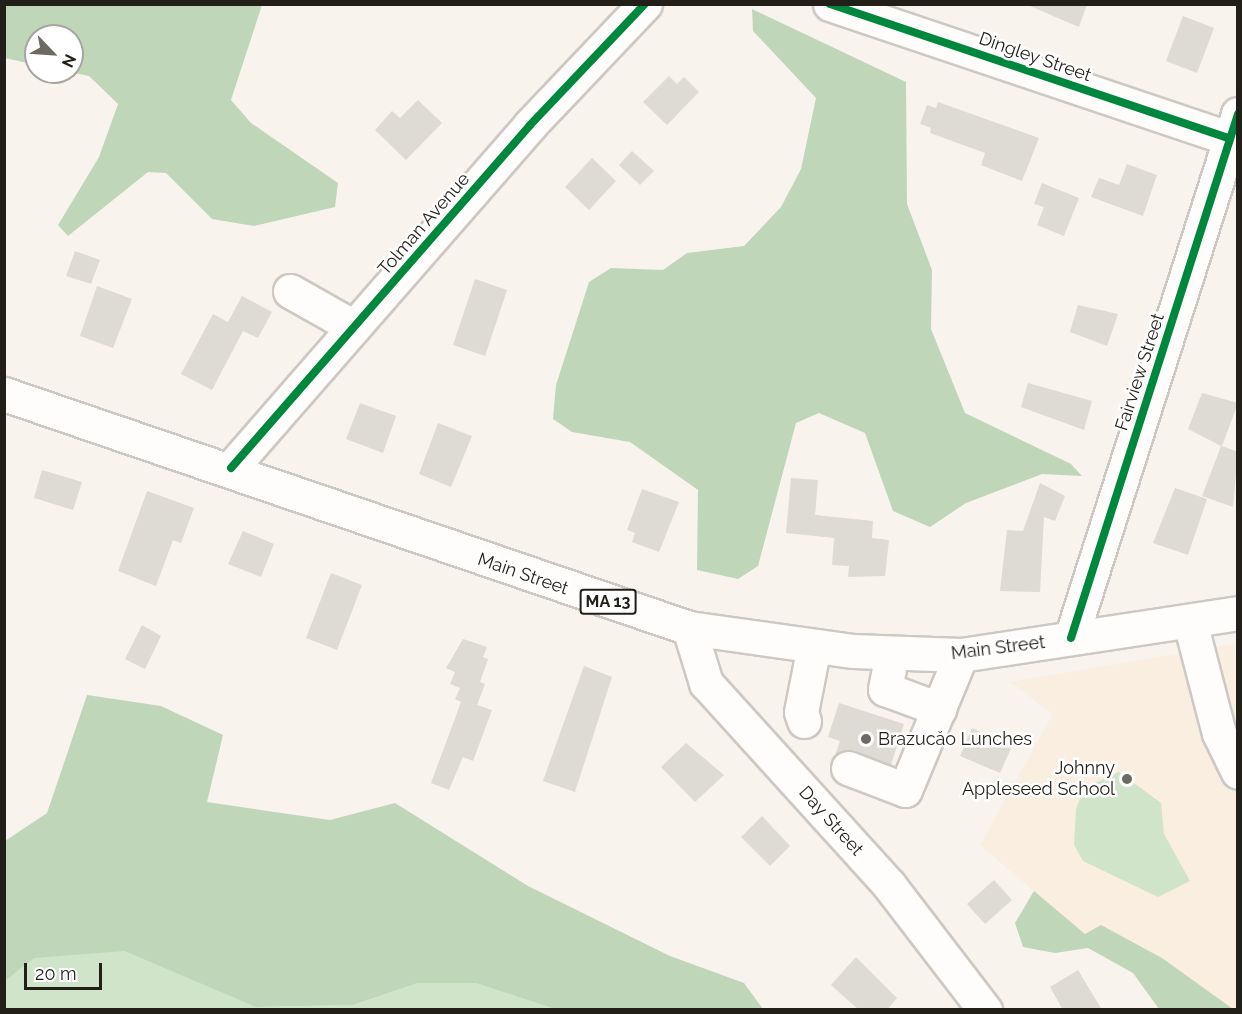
<!DOCTYPE html>
<meta charset="utf-8">
<style>
body{margin:0}
#map{position:relative;width:1242px;height:1014px;overflow:hidden;background:#f8f3ed;font-family:Raleway,sans-serif}
div>[style]{position:absolute}
.built>*{inset:0;background:#f9eedf}
.green>*{inset:0;background:#cfe4c8}
.forest>*{inset:0;background:#bfd7b8}
.building>*{inset:0;background:#dedad4}
.roads{filter:drop-shadow(2px 0 #cdc8c3) drop-shadow(-2px 0 #cdc8c3) drop-shadow(0 2px #cdc8c3) drop-shadow(0 -2px #cdc8c3)}
.minor>*{height:33px;margin:-16.5px;padding:0 16.5px;transform-origin:16.5px;border-radius:16.5px;background:#fefdfc}
.major>*{height:33px;margin:-16.5px;padding:0 16.5px;transform-origin:16.5px;border-radius:16.5px;background:#fefdfc}
.cycleway>*{height:8px;margin:-4px;padding:0 4px;transform-origin:4px;border-radius:4px;background:#00873e}
.dots>*{width:16px;height:16px;translate:-50% -50%;box-sizing:border-box;border:3px solid #fff;border-radius:50%}
span{translate:-50% -50%;white-space:nowrap;text-align:center;line-height:1.15;-webkit-text-stroke:5px #fff;paint-order:stroke}
.shield-label span{padding:2px 4px;background:#fff;border:2px solid;border-radius:4px;-webkit-text-stroke-width:0}
.shield-label{font-size:16px;color:#221e18;font-weight:700}
.street-label{font-size:18px;color:#221e18}
.poi-label{font-size:18px;color:#221e18}
.left{translate:0 -50%;text-align:left}
.right{translate:-100% -50%;text-align:right}
.frame{position:absolute;inset:0;border:6px solid #221e18;pointer-events:none}
.north{position:absolute;left:24px;top:24px;width:60px;height:60px;box-sizing:border-box;background:#fff;border:2px solid #a7a5a3;border-radius:50%;rotate:115deg;font-size:16px;font-weight:700;line-height:24px;text-align:center;color:#221e18}
.north::after{content:'';display:block;margin:auto;width:21px;height:27px;background:#6d6963;clip-path:polygon(50% 0,100% 100%,50% 72%,0 100%)}
.scale{position:absolute;left:24px;top:963px;width:78px;height:27px;box-sizing:border-box;border:3px solid #221e18;border-top:0;padding-left:8px;font-size:18px;line-height:21px;white-space:nowrap;color:#221e18;-webkit-text-stroke:4px #fff;paint-order:stroke}
</style>
<div id="map">
<div class="built">
<i style="clip-path:polygon(1235px 644px,1237px 1009px,1217px 1009px,1162px 958px,1101px 925px,1085px 935px,980px 845px,1053px 714px,1010px 682px)"></i>
</div>
<div class="green">
<i style="clip-path:polygon(1119px 772px,1161px 803px,1164px 834px,1190px 881px,1158px 897px,1083px 861px,1074px 845px,1076px 809px,1084px 788px)"></i>
<i style="clip-path:polygon(42px 951px,124px 951px,257px 1007px,353px 1005px,418px 983px,477px 983px,555px 1009px,5px 1010px,5px 981px)"></i>
</div>
<div class="forest">
<i style="clip-path:polygon(5px 4px,262px 5px,231px 100px,251px 123px,338px 183px,335px 207px,254px 226px,212px 219px,166px 173px,148px 172px,68px 236px,58px 225px,99px 157px,118px 104px,89px 76px,69px 72px,72px 36px,36px 36px,36px 65px,5px 58px)"></i>
<i style="clip-path:polygon(752px 9px,906px 82px,907px 204px,932px 270px,931px 329px,965px 413px,1071px 464px,1082px 476px,1042px 474px,966px 503px,930px 527px,893px 511px,865px 433px,819px 413px,796px 423px,758px 566px,738px 579px,697px 570px,698px 490px,630px 442px,572px 432px,553px 419px,556px 385px,589px 282px,611px 268px,663px 270px,687px 253px,744px 246px,781px 207px,801px 169px,816px 98px,753px 31px)"></i>
<i style="clip-path:polygon(87px 695px,161px 706px,223px 735px,207px 802px,330px 820px,395px 803px,528px 886px,670px 956px,744px 983px,763px 1009px,555px 1009px,476px 983px,418px 983px,353px 1005px,256px 1007px,124px 951px,34px 958px,5px 981px,5px 841px,47px 813px)"></i>
<i style="clip-path:polygon(1034px 891px,1085px 934px,1101px 925px,1162px 958px,1233px 1009px,1159px 1009px,1133px 973px,1088px 948px,1055px 953px,1023px 947px,1015px 923px)"></i>
</div>
<div class="building">
<i style="clip-path:polygon(1025px 4px,1087px 4px,1079px 27px)"></i>
<i style="clip-path:polygon(1183px 16px,1214px 28px,1197px 73px,1166px 61px)"></i>
<i style="clip-path:polygon(669px 76px,677px 84px,684px 77px,699px 92px,667px 125px,643px 102px)"></i>
<i style="clip-path:polygon(418px 100px,442px 123px,406px 160px,375px 130px,392px 111px,400px 118px)"></i>
<i style="clip-path:polygon(938px 102px,1039px 138px,1022px 181px,981px 165px,985px 153px,930px 133px,931px 128px,920px 124px,927px 105px,936px 108px)"></i>
<i style="clip-path:polygon(632px 151px,654px 171px,640px 185px,619px 165px)"></i>
<i style="clip-path:polygon(592px 158px,616px 181px,589px 210px,565px 187px)"></i>
<i style="clip-path:polygon(1127px 164px,1157px 175px,1143px 216px,1091px 197px,1099px 178px,1119px 185px)"></i>
<i style="clip-path:polygon(1042px 183px,1079px 198px,1064px 236px,1037px 225px,1044px 207px,1034px 204px)"></i>
<i style="clip-path:polygon(75px 251px,100px 260px,91px 284px,66px 276px)"></i>
<i style="clip-path:polygon(475px 279px,507px 290px,485px 356px,453px 345px)"></i>
<i style="clip-path:polygon(97px 286px,132px 299px,113px 348px,80px 336px)"></i>
<i style="clip-path:polygon(242px 296px,272px 312px,258px 338px,243px 331px,212px 390px,181px 374px,213px 314px,228px 322px)"></i>
<i style="clip-path:polygon(1078px 305px,1118px 314px,1107px 346px,1070px 332px)"></i>
<i style="clip-path:polygon(1028px 383px,1092px 401px,1084px 430px,1021px 407px)"></i>
<i style="clip-path:polygon(1202px 393px,1238px 403px,1222px 446px,1238px 452px,1233px 507px,1202px 496px,1221px 446px,1188px 429px)"></i>
<i style="clip-path:polygon(360px 403px,396px 416px,383px 453px,346px 439px)"></i>
<i style="clip-path:polygon(438px 423px,472px 436px,451px 487px,419px 474px)"></i>
<i style="clip-path:polygon(42px 470px,82px 482px,73px 510px,34px 498px)"></i>
<i style="clip-path:polygon(791px 478px,818px 480px,815px 515px,873px 521px,872px 538px,889px 540px,885px 576px,848px 577px,849px 566px,832px 565px,834px 538px,786px 533px)"></i>
<i style="clip-path:polygon(1040px 483px,1065px 496px,1055px 521px,1044px 517px,1040px 592px,1000px 591px,1007px 530px,1023px 531px)"></i>
<i style="clip-path:polygon(1175px 488px,1207px 499px,1188px 555px,1153px 543px)"></i>
<i style="clip-path:polygon(642px 489px,679px 502px,659px 552px,632px 542px,635px 533px,627px 530px)"></i>
<i style="clip-path:polygon(147px 491px,194px 508px,181px 543px,173px 540px,156px 586px,118px 571px)"></i>
<i style="clip-path:polygon(243px 531px,274px 544px,261px 577px,228px 564px)"></i>
<i style="clip-path:polygon(331px 573px,362px 585px,337px 650px,306px 638px)"></i>
<i style="clip-path:polygon(142px 625px,161px 636px,145px 669px,125px 659px)"></i>
<i style="clip-path:polygon(463px 639px,487px 647px,483px 657px,488px 659px,480px 682px,485px 684px,477px 705px,492px 710px,473px 761px,463px 757px,449px 790px,431px 783px,461px 702px,455px 699px,460px 688px,450px 684px,455px 672px,446px 668px)"></i>
<i style="clip-path:polygon(584px 666px,612px 677px,575px 792px,543px 781px)"></i>
<i style="clip-path:polygon(839px 703px,904px 724px,891px 765px,854px 750px,835px 756px,840px 741px,828px 737px)"></i>
<i style="clip-path:polygon(972px 728px,1012px 746px,1000px 773px,960px 756px)"></i>
<i style="clip-path:polygon(686px 743px,724px 775px,695px 802px,661px 767px)"></i>
<i style="clip-path:polygon(762px 816px,790px 846px,770px 866px,741px 837px)"></i>
<i style="clip-path:polygon(994px 880px,1012px 900px,985px 924px,967px 904px)"></i>
<i style="clip-path:polygon(856px 957px,897px 998px,887px 1010px,859px 1010px,831px 985px)"></i>
<i style="clip-path:polygon(1078px 970px,1102px 1010px,1063px 1010px,1050px 987px)"></i>
</div>
<div class="roads">
<div class="minor">
<i style="left:830px;top:4px;width:422px;rotate:18.6deg"></i>
<i style="left:290px;top:291px;width:73px;rotate:29.4deg"></i>
<i style="left:231px;top:468px;width:455px;rotate:-48.9deg"></i>
<i style="left:530px;top:125px;width:167px;rotate:-46.5deg"></i>
<i style="left:1190px;top:622px;width:115px;rotate:75.4deg"></i>
<i style="left:1219px;top:733px;width:43px;rotate:64deg"></i>
<i style="left:1071px;top:638px;width:550px;rotate:-72.32deg"></i>
<i style="left:892px;top:653px;width:37px;rotate:101deg"></i>
<i style="left:885px;top:689px;width:58px;rotate:20.3deg"></i>
<i style="left:804px;top:721px;width:9px;rotate:-108deg"></i>
<i style="left:801px;top:712px;width:67px;rotate:-78.9deg"></i>
<i style="left:848px;top:768px;width:61px;rotate:21.1deg"></i>
<i style="left:905px;top:790px;width:146px;rotate:-67.5deg"></i>
</div>
<div class="major">
<i style="left:4px;top:394px;width:724px;rotate:18.86deg"></i>
<i style="left:689px;top:628px;width:166px;rotate:8deg"></i>
<i style="left:853px;top:651px;width:108px;rotate:2.1deg"></i>
<i style="left:961px;top:655px;width:280px;rotate:-8.6deg"></i>
<i style="left:689px;top:628px;width:58px;rotate:72.8deg"></i>
<i style="left:706px;top:683px;width:273px;rotate:47.8deg"></i>
<i style="left:889px;top:885px;width:158px;rotate:52.5deg"></i>
</div>
</div>
<div class="cycleway">
<i style="left:830px;top:4px;width:422px;rotate:18.6deg"></i>
<i style="left:231px;top:468px;width:455px;rotate:-48.9deg"></i>
<i style="left:530px;top:125px;width:167px;rotate:-46.5deg"></i>
<i style="left:1071px;top:638px;width:550px;rotate:-72.32deg"></i>
</div>
<div class="dots">
<i style="left:866px;top:739px;background:#6d6963"></i>
<i style="left:1127px;top:779px;background:#6d6963"></i>
</div>
<div class="shield-label">
<span style="left:608px;top:602px">MA 13</span>
</div>
<div class="street-label">
<span style="left:1035px;top:57px;rotate:19deg">Dingley Street</span>
<span style="left:424px;top:224px;rotate:-49deg">Tolman Avenue</span>
<span style="left:1140px;top:372px;rotate:-72deg">Fairview Street</span>
<span style="left:523px;top:574px;rotate:19deg">Main Street</span>
<span style="left:998px;top:648px;rotate:-7deg">Main Street</span>
<span style="left:831px;top:821px;rotate:48deg">Day Street</span>
</div>
<div class="poi-label">
<span class="left" style="left:878px;top:739px">Brazucăo Lunches</span>
<span class="right" style="left:1115px;top:779px">Johnny<br>Appleseed School</span>
</div>
<div class="frame"></div>
<div class="north">N</div>
<div class="scale">20 m</div>
</div>
